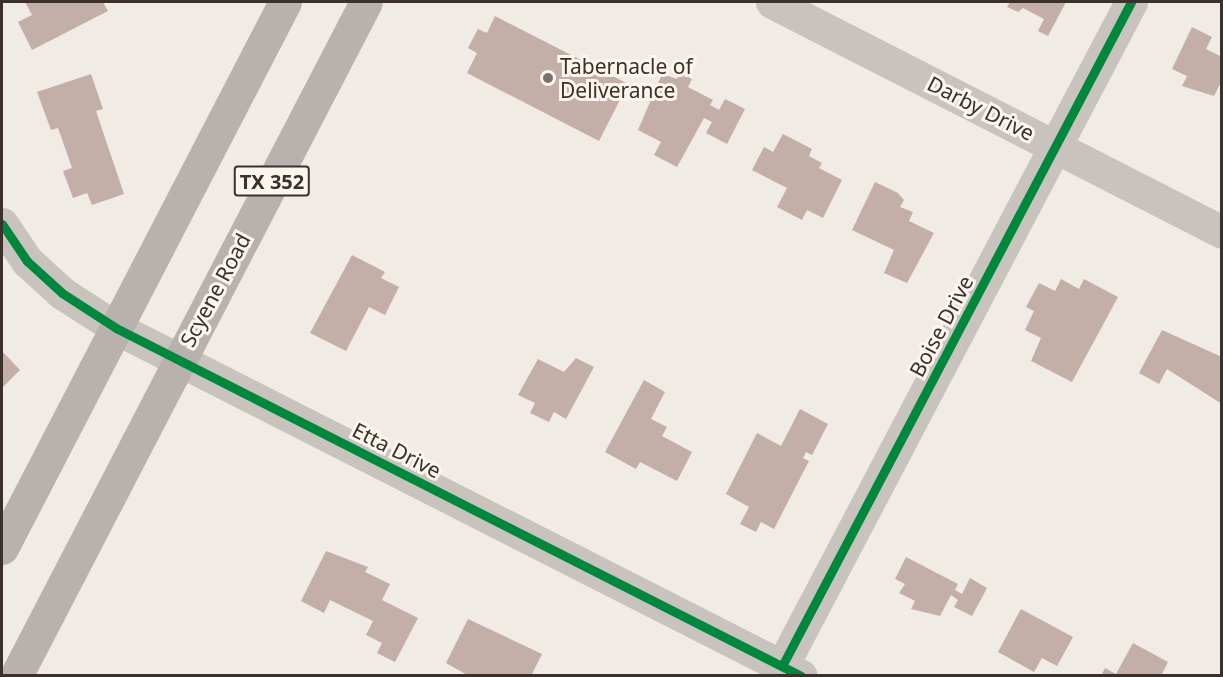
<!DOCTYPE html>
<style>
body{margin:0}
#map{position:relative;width:1223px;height:677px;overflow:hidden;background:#f0ebe5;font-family:"Noto Sans",sans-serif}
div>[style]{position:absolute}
.building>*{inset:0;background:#c3afa7}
.minor>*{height:33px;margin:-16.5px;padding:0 16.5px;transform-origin:16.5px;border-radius:16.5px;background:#c9c3be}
.primary>*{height:33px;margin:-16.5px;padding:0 16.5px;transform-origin:16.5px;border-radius:16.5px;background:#b8b1ad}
.cycleway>*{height:9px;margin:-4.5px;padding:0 4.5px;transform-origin:4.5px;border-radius:4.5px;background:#00873e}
.dots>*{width:16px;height:16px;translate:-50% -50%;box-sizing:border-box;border:3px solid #fbf5ee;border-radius:50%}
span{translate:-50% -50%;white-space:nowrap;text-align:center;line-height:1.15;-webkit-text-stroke:6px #fbf5ee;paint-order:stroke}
.shield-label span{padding:2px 4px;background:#fbf5ee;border:2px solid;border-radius:4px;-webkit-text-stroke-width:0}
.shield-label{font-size:20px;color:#3b302b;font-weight:700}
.poi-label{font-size:21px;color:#3b302b}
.left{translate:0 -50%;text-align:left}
.street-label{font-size:21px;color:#3b302b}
.frame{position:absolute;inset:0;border:3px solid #3b302b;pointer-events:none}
</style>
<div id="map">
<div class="building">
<i style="clip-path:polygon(25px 2px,103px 2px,108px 11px,32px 50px,18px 22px,32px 15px)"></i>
<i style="clip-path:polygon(1010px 2px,1066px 2px,1048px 36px,1038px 31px,1044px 19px,1023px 8px,1018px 12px,1007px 7px)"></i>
<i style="clip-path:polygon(495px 16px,628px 84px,599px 141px,467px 73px,477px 53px,468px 48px,478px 29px,487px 33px)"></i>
<i style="clip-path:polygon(1192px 27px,1212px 37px,1206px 49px,1222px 57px,1222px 80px,1214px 96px,1182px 86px,1187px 76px,1172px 69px)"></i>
<i style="clip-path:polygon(680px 73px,692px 79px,688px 87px,713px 100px,710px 105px,719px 110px,725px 99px,745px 109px,727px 144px,706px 133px,712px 122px,704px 118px,677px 167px,654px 155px,661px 142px,638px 130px,662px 74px,677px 79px)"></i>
<i style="clip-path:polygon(91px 74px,103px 109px,96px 111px,124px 194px,92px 205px,87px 193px,73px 198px,63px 171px,72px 168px,58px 128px,51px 130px,37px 92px)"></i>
<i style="clip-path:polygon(783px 134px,812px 149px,809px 156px,822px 163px,819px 168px,842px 180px,823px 218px,807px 210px,802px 220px,777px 207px,787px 188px,752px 170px,764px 147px,773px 152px)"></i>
<i style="clip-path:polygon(875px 182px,898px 193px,904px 200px,900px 207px,913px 212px,909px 221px,934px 233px,907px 283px,884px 273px,894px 250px,852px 230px)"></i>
<i style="clip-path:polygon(352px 255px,385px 272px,381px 278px,399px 287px,385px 315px,369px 307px,346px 351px,310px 333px)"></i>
<i style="clip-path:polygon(1061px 279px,1079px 289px,1084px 279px,1118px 297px,1072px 382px,1031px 361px,1041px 338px,1025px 330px,1034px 311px,1026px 307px,1039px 283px,1055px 291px)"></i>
<i style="clip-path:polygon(1162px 330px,1222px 357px,1222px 404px,1167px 369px,1159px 384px,1139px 373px)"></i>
<i style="clip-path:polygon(2px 351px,20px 370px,2px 388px)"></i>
<i style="clip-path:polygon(576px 358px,594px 367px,566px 419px,554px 412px,549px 422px,530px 413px,535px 403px,518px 395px,538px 359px,564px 372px)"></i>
<i style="clip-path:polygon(644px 380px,665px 392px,651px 419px,667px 427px,662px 436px,692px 452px,677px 481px,640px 462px,636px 469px,605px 452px)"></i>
<i style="clip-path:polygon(800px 409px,828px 424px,812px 455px,806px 452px,803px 458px,809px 461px,774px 529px,761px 522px,756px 532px,740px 524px,749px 507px,726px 494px,757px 433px,781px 446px)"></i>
<i style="clip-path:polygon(326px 551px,368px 567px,365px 572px,390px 584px,382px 600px,418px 618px,395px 662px,377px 653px,382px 643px,366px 635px,373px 621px,330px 600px,324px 613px,301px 601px)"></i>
<i style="clip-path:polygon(906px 557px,958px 584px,955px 590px,962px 594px,970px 578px,987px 588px,972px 616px,954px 607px,958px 600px,951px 595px,940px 616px,911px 609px,915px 601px,899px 593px,905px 584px,895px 579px)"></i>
<i style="clip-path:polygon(1021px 609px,1073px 637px,1057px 666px,1042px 658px,1034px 672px,998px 652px)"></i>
<i style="clip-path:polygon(468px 619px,542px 654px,531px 676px,469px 676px,446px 663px)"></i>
<i style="clip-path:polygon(1133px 643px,1168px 662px,1161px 676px,1101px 676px,1105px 668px,1116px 674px)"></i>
</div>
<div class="minor">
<i style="left:772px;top:2px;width:505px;rotate:27.07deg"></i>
<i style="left:2px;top:224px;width:45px;rotate:56deg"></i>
<i style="left:27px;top:261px;width:47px;rotate:42.4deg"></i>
<i style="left:62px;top:293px;width:64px;rotate:32.9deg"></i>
<i style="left:116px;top:328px;width:768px;rotate:26.93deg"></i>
<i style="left:782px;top:666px;width:750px;rotate:-62.27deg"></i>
</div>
<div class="primary">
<i style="left:2px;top:548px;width:615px;rotate:-62.6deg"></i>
<i style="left:16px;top:676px;width:759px;rotate:-62.56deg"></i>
</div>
<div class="cycleway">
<i style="left:2px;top:224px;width:45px;rotate:56deg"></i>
<i style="left:27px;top:261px;width:47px;rotate:42.4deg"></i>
<i style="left:62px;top:293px;width:64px;rotate:32.9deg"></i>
<i style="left:116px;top:328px;width:768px;rotate:26.93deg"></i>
<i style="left:782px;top:666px;width:750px;rotate:-62.27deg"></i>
</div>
<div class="dots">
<i style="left:548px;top:78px;background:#7a716c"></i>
</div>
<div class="shield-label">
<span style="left:272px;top:181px">TX 352</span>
</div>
<div class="poi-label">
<span class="left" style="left:560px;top:78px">Tabernacle of<br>Deliverance</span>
</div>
<div class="street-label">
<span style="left:981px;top:108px;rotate:27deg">Darby Drive</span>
<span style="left:215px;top:290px;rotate:-62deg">Scyene Road</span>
<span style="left:941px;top:326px;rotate:-62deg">Boise Drive</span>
<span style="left:397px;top:450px;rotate:27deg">Etta Drive</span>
</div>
<div class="frame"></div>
</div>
